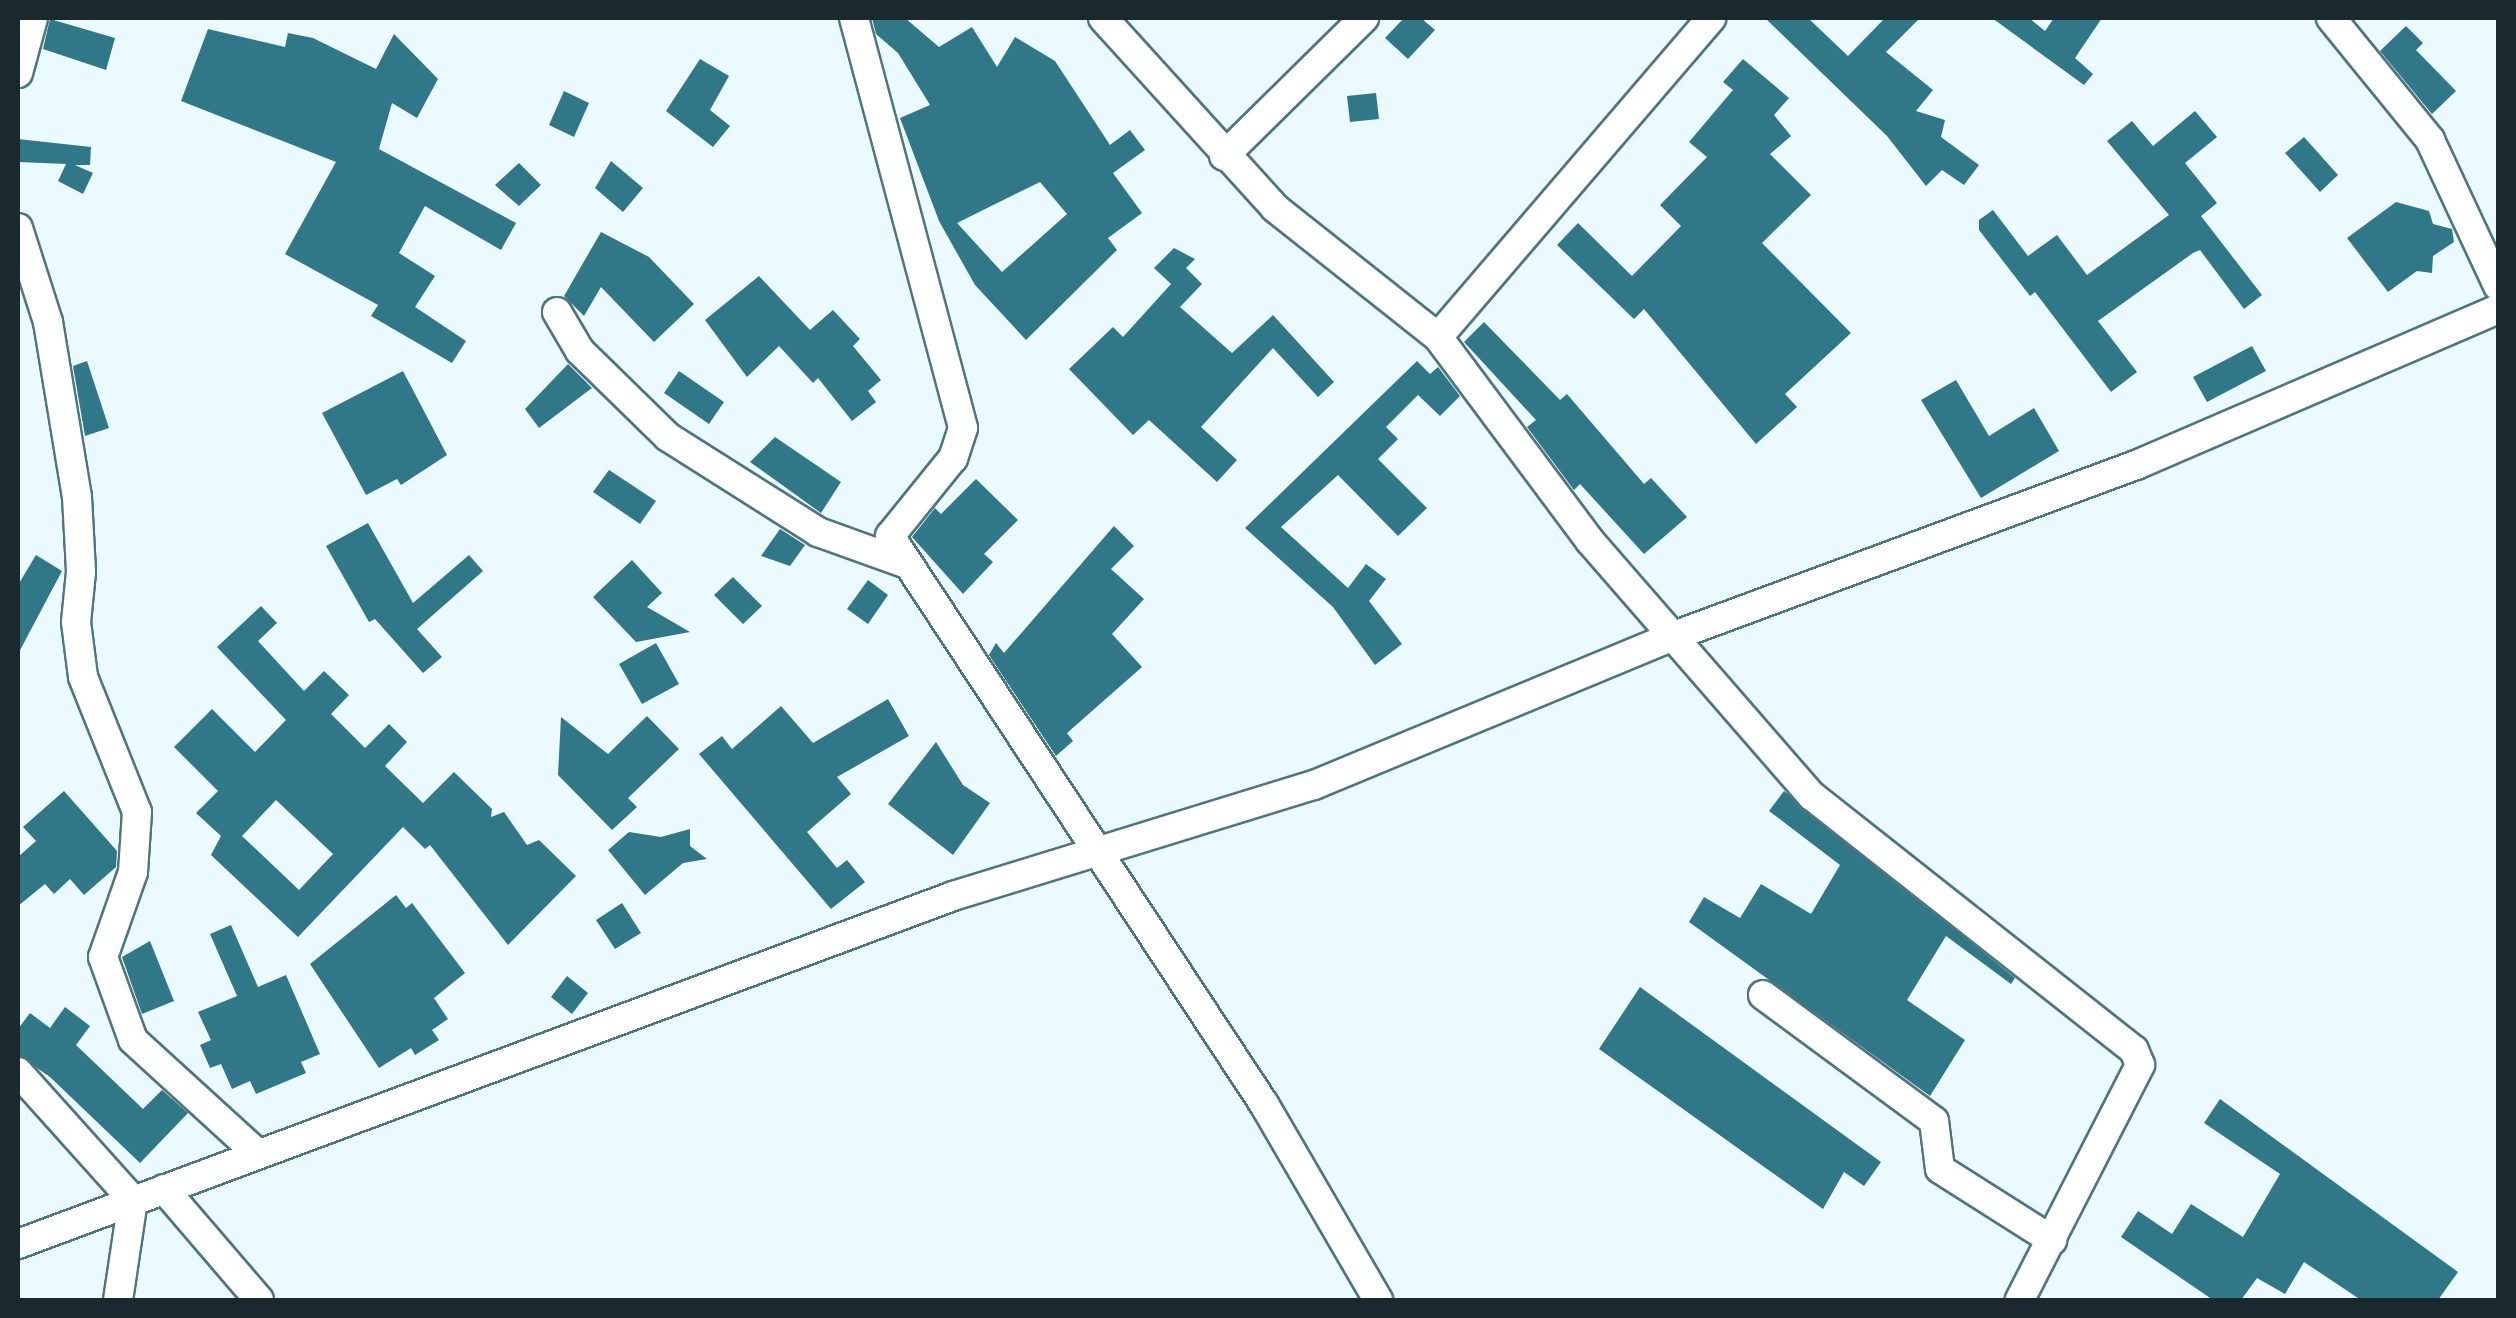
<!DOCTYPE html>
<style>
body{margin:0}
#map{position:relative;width:2516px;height:1318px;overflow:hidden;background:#eafafe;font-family:Inter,sans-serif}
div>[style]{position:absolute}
.building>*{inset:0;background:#307787}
.roads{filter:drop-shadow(2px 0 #4f757e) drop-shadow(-2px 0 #4f757e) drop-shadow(0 2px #4f757e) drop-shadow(0 -2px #4f757e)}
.minor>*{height:28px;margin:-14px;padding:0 14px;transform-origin:14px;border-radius:14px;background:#fff}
span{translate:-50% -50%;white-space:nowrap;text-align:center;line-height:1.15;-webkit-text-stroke:10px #eafafe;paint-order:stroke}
.frame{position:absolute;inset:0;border:20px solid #19292d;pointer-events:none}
</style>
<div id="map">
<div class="building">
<i style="clip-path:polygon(evenodd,872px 18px,905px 18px,939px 47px,972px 27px,997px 67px,1015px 37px,1055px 61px,1110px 145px,1130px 130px,1145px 150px,1113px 173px,1142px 213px,1108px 238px,1117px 250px,1026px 340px,975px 285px,939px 221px,900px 118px,930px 105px,898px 53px,876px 34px,872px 18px,1040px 182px,1067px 214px,1002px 272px,957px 223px,1040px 182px)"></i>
<i style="clip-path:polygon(1404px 18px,1421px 18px,1435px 30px,1408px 59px,1385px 38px)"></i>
<i style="clip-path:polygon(1765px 18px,1808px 18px,1848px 56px,1885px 18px,1920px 18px,1886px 52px,1933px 90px,1916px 111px,1945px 120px,1941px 137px,1979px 165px,1964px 185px,1942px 170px,1926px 186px,1887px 136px)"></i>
<i style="clip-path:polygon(1992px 18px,2029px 18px,2045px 31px,2054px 18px,2102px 18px,2075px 58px,2093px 74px,2084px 85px)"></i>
<i style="clip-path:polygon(50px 19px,115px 38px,106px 70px,43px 49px)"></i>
<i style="clip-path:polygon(2406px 26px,2423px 43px,2416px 50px,2456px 91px,2432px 114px,2380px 51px)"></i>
<i style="clip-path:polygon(208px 29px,285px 47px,288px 33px,313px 38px,376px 69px,394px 34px,438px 79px,417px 118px,392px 103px,379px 149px,516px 223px,501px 250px,425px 206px,399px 253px,435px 276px,415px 307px,466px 341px,452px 363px,371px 316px,378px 305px,285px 254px,336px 162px,181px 101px)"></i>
<i style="clip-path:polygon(700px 59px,729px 76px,710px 110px,730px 126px,713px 147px,666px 111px)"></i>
<i style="clip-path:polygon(1743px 59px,1789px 98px,1774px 115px,1791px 136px,1770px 154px,1811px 195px,1762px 243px,1851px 333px,1785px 394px,1797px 407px,1756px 444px,1644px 309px,1634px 319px,1557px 245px,1578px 223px,1632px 276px,1681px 226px,1660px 205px,1707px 157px,1689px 142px,1733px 90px,1723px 82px)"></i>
<i style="clip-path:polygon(564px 91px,589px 103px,574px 137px,549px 125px)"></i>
<i style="clip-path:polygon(1376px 93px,1379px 119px,1350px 122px,1347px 96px)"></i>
<i style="clip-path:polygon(2195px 111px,2217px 137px,2185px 163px,2217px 203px,2201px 216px,2262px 295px,2244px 309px,2200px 250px,2193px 253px,2098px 321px,2137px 372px,2111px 392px,2035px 292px,2030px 296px,1979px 230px,1979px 220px,1993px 210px,2028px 256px,2057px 235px,2087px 275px,2169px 215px,2107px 141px,2132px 121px,2153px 146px)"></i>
<i style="clip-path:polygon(2304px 137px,2338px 175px,2320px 192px,2285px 153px)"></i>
<i style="clip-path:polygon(18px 139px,91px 147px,90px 165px,75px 165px,93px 173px,83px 194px,58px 181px,66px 164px,18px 162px)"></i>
<i style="clip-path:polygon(611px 161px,643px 188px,623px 212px,595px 188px)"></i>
<i style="clip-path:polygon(519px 163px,541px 185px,519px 206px,495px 185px)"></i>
<i style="clip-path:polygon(2396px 202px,2429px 211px,2433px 224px,2452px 229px,2454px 242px,2433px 256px,2432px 273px,2417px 271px,2388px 292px,2347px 238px)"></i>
<i style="clip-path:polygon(601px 232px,649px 257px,694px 304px,654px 342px,601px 287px,584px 316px,564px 296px)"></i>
<i style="clip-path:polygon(1174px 248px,1195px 259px,1186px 268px,1202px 284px,1180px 307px,1232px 353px,1273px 315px,1334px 382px,1318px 397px,1273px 348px,1201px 427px,1237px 460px,1217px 482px,1149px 420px,1133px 435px,1069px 369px,1113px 327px,1123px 337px,1171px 284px,1154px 268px)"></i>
<i style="clip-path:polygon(759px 276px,810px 330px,833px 310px,860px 339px,853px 346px,881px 380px,868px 391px,876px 402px,852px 421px,818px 378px,813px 383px,779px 346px,747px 377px,705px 320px)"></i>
<i style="clip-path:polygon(1484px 322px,1560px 400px,1567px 394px,1644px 484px,1651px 478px,1687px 517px,1644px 554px,1580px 484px,1574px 490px,1527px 427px,1536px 420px,1464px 342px)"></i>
<i style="clip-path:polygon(2252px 346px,2266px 371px,2207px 402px,2193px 377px)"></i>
<i style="clip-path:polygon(87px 361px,109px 428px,85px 436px,73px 366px)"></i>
<i style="clip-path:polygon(1417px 361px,1430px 374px,1438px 367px,1460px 396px,1440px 416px,1418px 395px,1386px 427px,1398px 439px,1378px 459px,1427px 508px,1398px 536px,1338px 475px,1281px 527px,1348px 588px,1366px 564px,1386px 579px,1369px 601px,1402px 644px,1375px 665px,1333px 607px,1245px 528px)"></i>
<i style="clip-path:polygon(568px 364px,592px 388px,539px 428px,525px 409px)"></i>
<i style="clip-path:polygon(403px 371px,447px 455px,401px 485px,397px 479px,366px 495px,322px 413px)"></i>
<i style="clip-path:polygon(679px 371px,724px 402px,709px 424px,664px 393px)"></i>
<i style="clip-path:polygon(1956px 380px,1989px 436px,2034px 408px,2059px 451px,1981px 498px,1921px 400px)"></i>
<i style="clip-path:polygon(775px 437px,841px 482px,821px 513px,750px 462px)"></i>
<i style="clip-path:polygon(609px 470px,656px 501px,640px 524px,593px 492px)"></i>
<i style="clip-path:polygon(976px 479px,1018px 520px,984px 554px,993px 562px,963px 594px,912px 537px,935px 508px,941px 514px)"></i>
<i style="clip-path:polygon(368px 523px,413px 603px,469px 555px,483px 571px,417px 629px,442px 657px,423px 673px,375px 619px,369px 622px,326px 546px)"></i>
<i style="clip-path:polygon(1114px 526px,1134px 546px,1111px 569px,1144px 599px,1112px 634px,1142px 667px,1067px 733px,1073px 741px,1056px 756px,989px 655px,996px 643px,1004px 653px)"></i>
<i style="clip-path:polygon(780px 529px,805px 545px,790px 566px,761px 556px)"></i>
<i style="clip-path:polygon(36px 555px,62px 571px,18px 654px,18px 585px)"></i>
<i style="clip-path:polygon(632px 560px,662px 593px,647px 607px,690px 632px,636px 642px,593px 597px)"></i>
<i style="clip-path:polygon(733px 577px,762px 606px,743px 624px,714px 595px)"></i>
<i style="clip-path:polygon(868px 580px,888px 595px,868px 624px,847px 609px)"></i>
<i style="clip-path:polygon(evenodd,261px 606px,277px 623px,258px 641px,304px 691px,324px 671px,349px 695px,331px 714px,365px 748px,389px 724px,407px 742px,385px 766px,423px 803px,454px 772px,492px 809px,491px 817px,504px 812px,527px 845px,539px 840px,576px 876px,508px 945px,430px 845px,425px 849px,403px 827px,298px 937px,211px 855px,221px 836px,196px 813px,218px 791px,174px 747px,212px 709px,255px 752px,286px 720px,217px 647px,261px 606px,276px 800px,333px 854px,299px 890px,242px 836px,276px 800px)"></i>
<i style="clip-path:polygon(656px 643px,679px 684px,642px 704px,619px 664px)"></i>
<i style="clip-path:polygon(888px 699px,909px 736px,837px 777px,851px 794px,807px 832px,837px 868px,847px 860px,865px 882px,831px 909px,699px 754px,722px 736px,732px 749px,781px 706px,813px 743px)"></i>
<i style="clip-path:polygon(647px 716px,679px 749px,628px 798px,637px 807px,612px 830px,558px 775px,561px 717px,608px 754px)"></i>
<i style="clip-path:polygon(936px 742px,963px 785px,990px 803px,953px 855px,888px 804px)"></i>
<i style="clip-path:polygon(64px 791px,117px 851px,116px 867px,84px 895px,70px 879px,54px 894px,45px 884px,18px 906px,18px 857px,36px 841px,23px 827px)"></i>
<i style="clip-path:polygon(1784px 791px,2015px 978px,2011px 984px,1946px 936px,1907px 1000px,1965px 1040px,1930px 1096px,1689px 922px,1704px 897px,1740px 918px,1761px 884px,1811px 914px,1840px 865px,1769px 811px)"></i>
<i style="clip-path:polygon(690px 829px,690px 846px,707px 859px,683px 863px,645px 895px,608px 850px,629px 832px,661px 837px)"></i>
<i style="clip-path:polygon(396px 895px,406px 908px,412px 903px,465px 973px,434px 998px,448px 1019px,432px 1030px,439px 1040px,415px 1055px,411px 1048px,379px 1068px,310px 964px)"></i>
<i style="clip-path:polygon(622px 903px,641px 933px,615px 949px,596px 920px)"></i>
<i style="clip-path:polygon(231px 925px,258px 987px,286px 975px,320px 1054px,301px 1062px,306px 1073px,256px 1094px,250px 1081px,232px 1089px,221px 1064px,210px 1068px,200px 1045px,211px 1040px,198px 1012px,237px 996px,210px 934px)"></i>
<i style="clip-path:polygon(150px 941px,174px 1001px,142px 1014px,122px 957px)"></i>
<i style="clip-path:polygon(567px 976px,588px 993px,572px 1014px,551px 997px)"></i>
<i style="clip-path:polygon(1640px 987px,1881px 1162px,1864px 1186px,1844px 1172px,1823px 1209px,1599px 1049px)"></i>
<i style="clip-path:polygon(65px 1007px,90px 1026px,76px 1045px,143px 1109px,162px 1090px,188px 1113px,140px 1163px,50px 1077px,18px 1055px,18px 1029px,30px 1013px,50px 1028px)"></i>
<i style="clip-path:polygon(2220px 1099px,2458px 1272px,2438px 1300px,2361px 1300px,2304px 1262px,2285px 1294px,2257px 1278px,2241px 1300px,2213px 1300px,2121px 1237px,2138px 1211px,2172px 1234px,2191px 1204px,2243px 1237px,2280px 1174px,2204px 1123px)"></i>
</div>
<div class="roads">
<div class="minor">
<i style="left:854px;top:18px;width:424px;rotate:75.1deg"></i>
<i style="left:963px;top:428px;width:32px;rotate:108deg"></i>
<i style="left:953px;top:458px;width:100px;rotate:128.9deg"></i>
<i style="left:890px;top:536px;width:680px;rotate:56.64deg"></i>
<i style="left:1264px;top:1104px;width:227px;rotate:59.8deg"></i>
<i style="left:1103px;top:18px;width:256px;rotate:47.8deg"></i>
<i style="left:1275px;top:208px;width:208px;rotate:38.4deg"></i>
<i style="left:1438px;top:337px;width:254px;rotate:53.3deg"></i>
<i style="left:1590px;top:541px;width:338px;rotate:49deg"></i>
<i style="left:1812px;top:796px;width:410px;rotate:38.3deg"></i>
<i style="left:2134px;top:1050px;width:16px;rotate:68deg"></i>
<i style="left:2140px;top:1065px;width:264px;rotate:117.1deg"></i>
<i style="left:2331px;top:18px;width:157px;rotate:50.9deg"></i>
<i style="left:2430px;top:140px;width:161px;rotate:65deg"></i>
<i style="left:18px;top:73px;width:57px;rotate:-74.7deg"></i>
<i style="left:1224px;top:156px;width:197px;rotate:-44.6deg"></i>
<i style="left:18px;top:228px;width:99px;rotate:72.3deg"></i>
<i style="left:48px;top:322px;width:177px;rotate:80.6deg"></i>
<i style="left:77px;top:497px;width:75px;rotate:86.9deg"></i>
<i style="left:81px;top:572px;width:50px;rotate:95.7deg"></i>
<i style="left:76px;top:622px;width:55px;rotate:82.7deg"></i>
<i style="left:83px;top:677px;width:145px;rotate:68.2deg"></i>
<i style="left:137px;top:812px;width:60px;rotate:93.8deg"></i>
<i style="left:133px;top:872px;width:90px;rotate:109.4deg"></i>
<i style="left:103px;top:957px;width:88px;rotate:70.1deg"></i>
<i style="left:133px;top:1040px;width:169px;rotate:42.4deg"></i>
<i style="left:557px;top:312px;width:45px;rotate:59.5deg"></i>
<i style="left:580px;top:351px;width:123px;rotate:44.3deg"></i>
<i style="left:668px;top:437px;width:178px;rotate:32.3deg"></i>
<i style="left:818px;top:532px;width:95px;rotate:19.8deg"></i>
<i style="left:1438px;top:337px;width:420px;rotate:-49.4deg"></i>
<i style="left:1763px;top:995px;width:212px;rotate:36.4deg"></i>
<i style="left:1934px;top:1121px;width:48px;rotate:82.9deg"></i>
<i style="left:1940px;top:1169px;width:133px;rotate:32.4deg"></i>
<i style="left:18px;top:1072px;width:172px;rotate:48.1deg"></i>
<i style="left:133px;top:1200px;width:101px;rotate:98.5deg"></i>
<i style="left:164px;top:1189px;width:146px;rotate:49.4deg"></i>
<i style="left:18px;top:1244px;width:998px;rotate:-20.41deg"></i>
<i style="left:953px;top:896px;width:378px;rotate:-17.1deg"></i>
<i style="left:1314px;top:785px;width:386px;rotate:-22.5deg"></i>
<i style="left:1671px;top:637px;width:496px;rotate:-20.3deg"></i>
<i style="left:2136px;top:465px;width:394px;rotate:-23.3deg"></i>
</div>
</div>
<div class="frame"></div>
</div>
